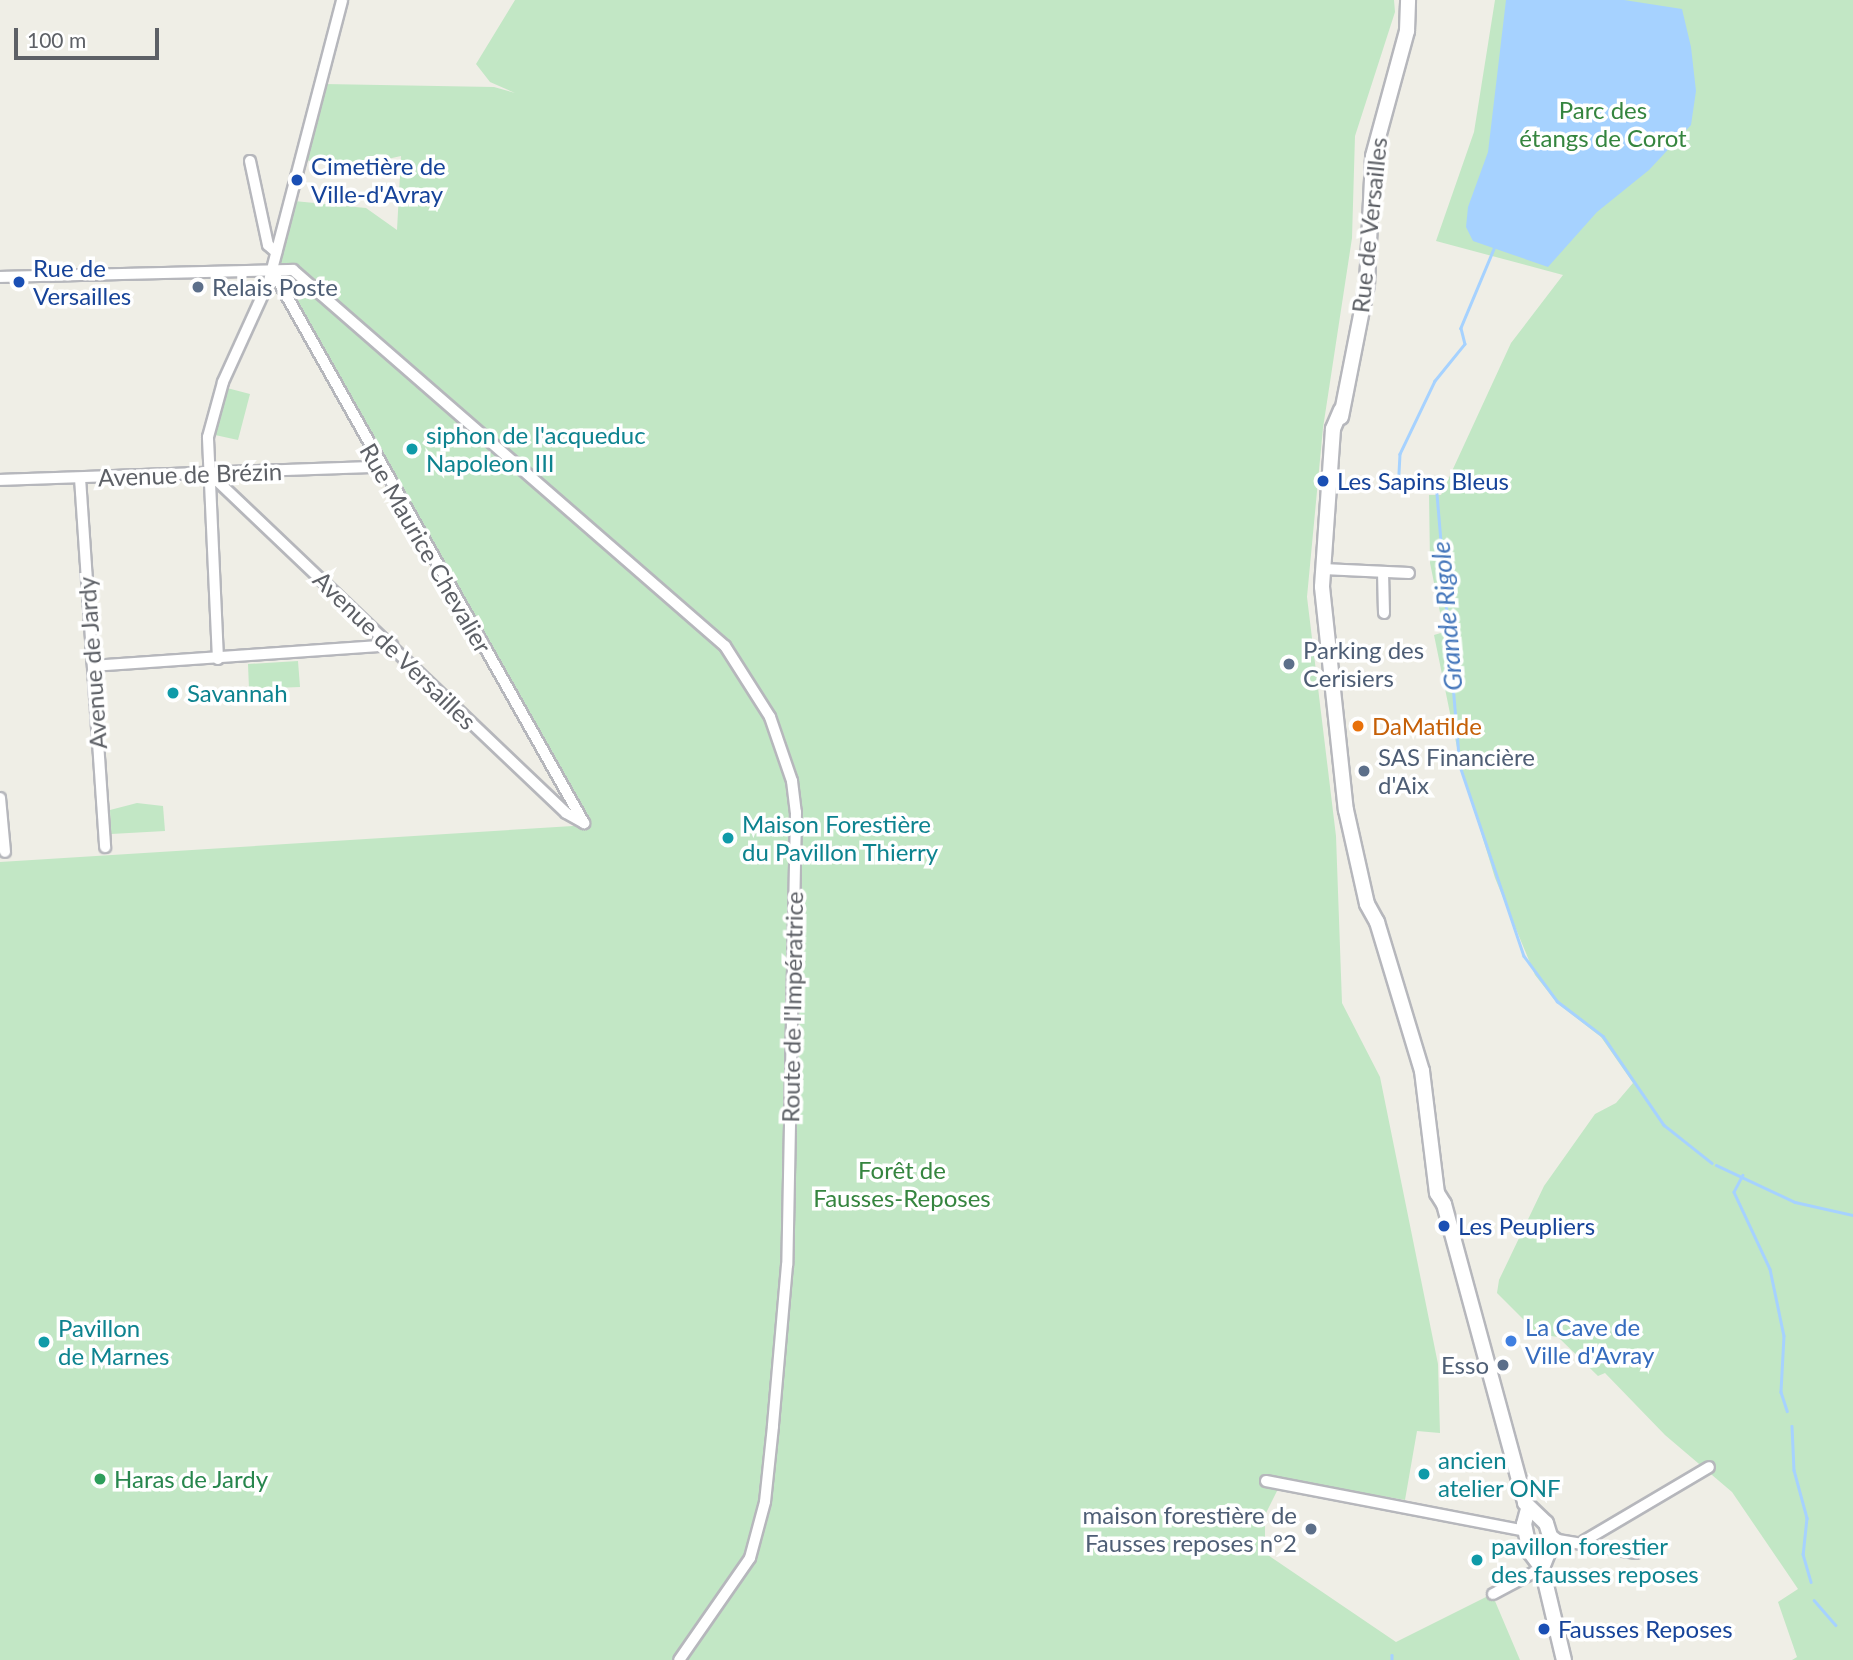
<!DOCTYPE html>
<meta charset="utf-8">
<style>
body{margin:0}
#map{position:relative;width:1853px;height:1660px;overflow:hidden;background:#efeee6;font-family:Lato,sans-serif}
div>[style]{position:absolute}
.green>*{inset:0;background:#c2e7c5}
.water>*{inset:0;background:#a6d2ff}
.stream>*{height:2.5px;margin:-1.25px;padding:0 1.25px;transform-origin:1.25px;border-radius:1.25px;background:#a6d2ff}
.roads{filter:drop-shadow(2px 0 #b6b7bc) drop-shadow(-2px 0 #b6b7bc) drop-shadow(0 2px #b6b7bc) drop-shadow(0 -2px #b6b7bc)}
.minor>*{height:10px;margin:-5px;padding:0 5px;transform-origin:5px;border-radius:5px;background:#fff}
.secondary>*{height:14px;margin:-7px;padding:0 7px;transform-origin:7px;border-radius:7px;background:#fff}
.dots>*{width:19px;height:19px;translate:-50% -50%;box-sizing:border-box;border:4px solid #fff;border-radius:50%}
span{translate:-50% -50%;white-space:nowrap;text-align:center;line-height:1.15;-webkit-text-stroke:7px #fff;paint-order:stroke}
.park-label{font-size:24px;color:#35853f}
.transit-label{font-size:24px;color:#164399}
.left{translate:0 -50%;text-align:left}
.street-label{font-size:24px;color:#5d6066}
.service-label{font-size:24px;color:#4e5e75}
.right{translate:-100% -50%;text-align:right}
.culture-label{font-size:24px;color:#0d838f}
.food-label{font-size:24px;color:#c56008}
.shop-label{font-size:24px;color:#366cbe}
.leisure-label{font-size:24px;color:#27864d}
.water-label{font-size:26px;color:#4476bb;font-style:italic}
.scale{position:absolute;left:14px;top:28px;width:145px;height:32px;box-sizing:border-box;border:4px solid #5d6066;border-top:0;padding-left:9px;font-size:21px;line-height:24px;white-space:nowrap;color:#5d6066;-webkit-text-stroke:5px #fff;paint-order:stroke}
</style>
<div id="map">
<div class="green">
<i style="clip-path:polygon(515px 0,1394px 0,1395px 12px,1355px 136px,1352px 238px,1323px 428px,1307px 597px,1336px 836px,1342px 1003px,1380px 1077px,1438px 1364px,1440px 1433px,1417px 1431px,1405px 1500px,1283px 1479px,1265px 1515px,1265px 1553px,1396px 1642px,1492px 1594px,1520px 1660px,0 1660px,0 862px,589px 825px,278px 266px,294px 201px,366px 208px,397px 230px,401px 156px,356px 166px,303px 160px,324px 84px,494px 87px,515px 93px,490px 82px,476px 64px)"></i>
<i style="clip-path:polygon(1495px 0,1853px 0,1853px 1660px,1792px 1660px,1797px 1657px,1778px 1602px,1798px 1589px,1732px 1492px,1665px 1435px,1605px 1373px,1598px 1376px,1558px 1337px,1538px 1334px,1497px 1293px,1499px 1280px,1544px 1186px,1595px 1114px,1616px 1103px,1633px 1083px,1601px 1037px,1557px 1003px,1535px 975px,1495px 878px,1461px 767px,1434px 635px,1444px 632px,1430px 563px,1429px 495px,1441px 495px,1511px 343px,1563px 275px,1436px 241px,1474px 132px)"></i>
<i style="clip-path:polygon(227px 388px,250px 394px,238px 440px,215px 435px)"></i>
<i style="clip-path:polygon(298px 661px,300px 687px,249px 689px,248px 664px)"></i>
<i style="clip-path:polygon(137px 803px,163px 806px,165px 831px,111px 834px,110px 810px)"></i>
</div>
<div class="water">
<i style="clip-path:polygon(1506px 0,1624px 0,1682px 9px,1691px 47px,1696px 91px,1691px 125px,1649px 170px,1597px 212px,1548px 267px,1473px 241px,1466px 227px,1468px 207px,1488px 152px)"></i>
</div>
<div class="stream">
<i style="left:1494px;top:249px;width:86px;rotate:112.7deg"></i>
<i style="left:1461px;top:328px;width:16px;rotate:76deg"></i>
<i style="left:1465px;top:344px;width:48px;rotate:129deg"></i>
<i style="left:1435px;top:381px;width:81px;rotate:115.6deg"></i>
<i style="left:1400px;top:454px;width:22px;rotate:93deg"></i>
<i style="left:1399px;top:476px;width:37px;rotate:9deg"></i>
<i style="left:1436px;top:482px;width:285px;rotate:85.2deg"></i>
<i style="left:1460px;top:766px;width:200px;rotate:71.4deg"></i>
<i style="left:1524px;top:956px;width:56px;rotate:53.7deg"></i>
<i style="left:1557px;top:1001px;width:58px;rotate:37.3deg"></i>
<i style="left:1603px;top:1036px;width:108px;rotate:55.6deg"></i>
<i style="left:1664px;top:1125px;width:61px;rotate:38.4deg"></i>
<i style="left:1716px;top:1165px;width:87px;rotate:25.1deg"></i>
<i style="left:1795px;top:1202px;width:59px;rotate:12.6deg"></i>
<i style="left:1743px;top:1175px;width:19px;rotate:118deg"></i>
<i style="left:1734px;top:1192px;width:85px;rotate:64.9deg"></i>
<i style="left:1770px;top:1269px;width:68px;rotate:78.2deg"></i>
<i style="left:1784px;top:1336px;width:56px;rotate:93.1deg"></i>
<i style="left:1781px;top:1392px;width:20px;rotate:72deg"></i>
<i style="left:1792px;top:1426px;width:44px;rotate:87.4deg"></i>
<i style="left:1794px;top:1470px;width:50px;rotate:74.8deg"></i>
<i style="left:1807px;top:1518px;width:36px;rotate:96deg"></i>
<i style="left:1803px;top:1554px;width:29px;rotate:74deg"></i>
<i style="left:1814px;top:1600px;width:33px;rotate:49deg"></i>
<i style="left:1392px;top:1655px;width:5px;rotate:90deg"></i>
</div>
<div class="roads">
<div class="minor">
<i style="left:250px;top:161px;width:86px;rotate:77.9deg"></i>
<i style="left:268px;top:245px;width:11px;rotate:41deg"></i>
<i style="left:272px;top:270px;width:635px;rotate:60.57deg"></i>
<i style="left:0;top:277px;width:293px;rotate:-1.4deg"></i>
<i style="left:293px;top:270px;width:573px;rotate:41.04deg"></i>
<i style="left:725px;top:646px;width:84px;rotate:57.6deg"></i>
<i style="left:770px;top:717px;width:68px;rotate:71deg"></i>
<i style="left:792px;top:781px;width:31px;rotate:83deg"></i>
<i style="left:796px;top:812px;width:453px;rotate:91.1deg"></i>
<i style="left:787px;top:1265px;width:162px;rotate:95deg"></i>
<i style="left:773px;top:1426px;width:76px;rotate:96deg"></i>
<i style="left:765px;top:1502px;width:58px;rotate:105deg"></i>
<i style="left:750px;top:1558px;width:124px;rotate:124.8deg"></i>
<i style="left:209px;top:473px;width:493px;rotate:43.6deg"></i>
<i style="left:566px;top:813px;width:21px;rotate:29deg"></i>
<i style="left:80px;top:478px;width:370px;rotate:86.1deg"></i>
<i style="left:0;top:480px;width:381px;rotate:-2deg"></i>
<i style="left:1323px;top:569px;width:86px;rotate:2.7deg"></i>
<i style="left:1383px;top:572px;width:41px;rotate:88.6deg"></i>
<i style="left:218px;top:659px;width:222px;rotate:-92.6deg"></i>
<i style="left:208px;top:437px;width:57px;rotate:-74.7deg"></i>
<i style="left:223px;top:382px;width:111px;rotate:-65.5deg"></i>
<i style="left:269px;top:281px;width:290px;rotate:-75.4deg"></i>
<i style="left:93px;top:666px;width:300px;rotate:-4deg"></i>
<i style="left:0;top:798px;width:54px;rotate:84.7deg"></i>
<i style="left:1266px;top:1481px;width:264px;rotate:10.9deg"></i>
<i style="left:1550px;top:1534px;width:10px;rotate:37deg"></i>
<i style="left:1558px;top:1540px;width:79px;rotate:9.5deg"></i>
<i style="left:1584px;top:1541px;width:145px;rotate:-30.6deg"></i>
<i style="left:1493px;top:1594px;width:55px;rotate:-28deg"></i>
</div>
<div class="secondary">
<i style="left:1341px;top:410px;width:21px;rotate:113deg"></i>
<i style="left:1333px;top:429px;width:158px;rotate:94deg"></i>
<i style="left:1322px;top:587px;width:224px;rotate:83.9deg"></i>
<i style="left:1346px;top:810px;width:96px;rotate:77.4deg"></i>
<i style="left:1367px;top:904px;width:21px;rotate:61deg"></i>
<i style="left:1377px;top:922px;width:156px;rotate:73.2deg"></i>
<i style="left:1422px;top:1071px;width:123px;rotate:83deg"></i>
<i style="left:1437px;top:1193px;width:13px;rotate:58deg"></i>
<i style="left:1444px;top:1204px;width:310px;rotate:74.8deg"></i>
<i style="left:1525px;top:1503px;width:29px;rotate:44deg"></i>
<i style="left:1546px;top:1523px;width:21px;rotate:73deg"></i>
<i style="left:1552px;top:1543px;width:27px;rotate:112deg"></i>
<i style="left:1542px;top:1568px;width:95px;rotate:76.6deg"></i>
<i style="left:1341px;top:417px;width:135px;rotate:-78.9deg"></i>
<i style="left:1367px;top:285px;width:129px;rotate:-87.3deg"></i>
<i style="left:1373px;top:156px;width:130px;rotate:-74.8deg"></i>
<i style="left:1407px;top:31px;width:31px;rotate:-88deg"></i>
<i style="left:1528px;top:1509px;width:16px;rotate:105deg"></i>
<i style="left:1524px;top:1524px;width:29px;rotate:78deg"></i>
<i style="left:1530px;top:1552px;width:20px;rotate:53deg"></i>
</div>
</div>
<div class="dots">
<i style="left:297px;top:180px;background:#1a4fb4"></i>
<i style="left:19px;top:282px;background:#1a4fb4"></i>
<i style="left:198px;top:287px;background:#5c6f8a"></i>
<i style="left:412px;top:449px;background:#0f9aa8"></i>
<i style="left:1323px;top:481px;background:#1a4fb4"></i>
<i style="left:1289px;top:664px;background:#5c6f8a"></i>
<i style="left:173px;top:693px;background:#0f9aa8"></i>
<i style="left:1358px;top:726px;background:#e8710a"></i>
<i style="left:1364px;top:771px;background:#5c6f8a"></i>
<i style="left:728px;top:838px;background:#0f9aa8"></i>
<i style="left:1444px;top:1226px;background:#1a4fb4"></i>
<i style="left:1511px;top:1341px;background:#3f7fe0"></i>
<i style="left:44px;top:1342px;background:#0f9aa8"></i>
<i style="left:1503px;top:1365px;background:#5c6f8a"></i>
<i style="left:1424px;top:1474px;background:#0f9aa8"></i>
<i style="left:100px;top:1479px;background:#2e9e5b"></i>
<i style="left:1311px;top:1529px;background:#5c6f8a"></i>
<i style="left:1477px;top:1560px;background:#0f9aa8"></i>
<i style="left:1544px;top:1629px;background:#1a4fb4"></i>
</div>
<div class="park-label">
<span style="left:1603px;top:124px">Parc des<br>étangs de Corot</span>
<span style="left:902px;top:1184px">Forêt de<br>Fausses-Reposes</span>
</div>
<div class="transit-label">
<span class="left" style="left:311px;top:180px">Cimetière de<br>Ville-d'Avray</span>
<span class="left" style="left:33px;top:282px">Rue de<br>Versailles</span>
<span class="left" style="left:1337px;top:481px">Les Sapins Bleus</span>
<span class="left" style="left:1458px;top:1226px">Les Peupliers</span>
<span class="left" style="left:1558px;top:1629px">Fausses Reposes</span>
</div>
<div class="street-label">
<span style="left:1369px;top:225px;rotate:-84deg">Rue de Versailles</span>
<span style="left:190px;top:474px;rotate:-2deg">Avenue de Brézin</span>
<span style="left:426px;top:548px;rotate:60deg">Rue Maurice Chevalier</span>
<span style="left:395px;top:650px;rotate:44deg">Avenue de Versailles</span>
<span style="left:92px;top:663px;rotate:-94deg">Avenue de Jardy</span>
<span style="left:792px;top:1007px;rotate:-89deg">Route de l'Impératrice</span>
</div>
<div class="service-label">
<span class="left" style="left:212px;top:287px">Relais Poste</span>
<span class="left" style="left:1303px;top:664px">Parking des<br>Cerisiers</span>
<span class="left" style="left:1378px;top:771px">SAS Financière<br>d'Aix</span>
<span class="right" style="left:1489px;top:1365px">Esso</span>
<span class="right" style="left:1297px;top:1529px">maison forestière de<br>Fausses reposes n°2</span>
</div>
<div class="culture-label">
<span class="left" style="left:426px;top:449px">siphon de l'acqueduc<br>Napoleon III</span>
<span class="left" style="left:187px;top:693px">Savannah</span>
<span class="left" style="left:742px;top:838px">Maison Forestière<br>du Pavillon Thierry</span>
<span class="left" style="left:58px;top:1342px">Pavillon<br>de Marnes</span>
<span class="left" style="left:1438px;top:1474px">ancien<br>atelier ONF</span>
<span class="left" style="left:1491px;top:1560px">pavillon forestier<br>des fausses reposes</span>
</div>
<div class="food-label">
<span class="left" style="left:1372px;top:726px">DaMatilde</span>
</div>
<div class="shop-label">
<span class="left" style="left:1525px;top:1341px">La Cave de<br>Ville d'Avray</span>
</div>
<div class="leisure-label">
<span class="left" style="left:114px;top:1479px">Haras de Jardy</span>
</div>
<div class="water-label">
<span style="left:1447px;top:616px;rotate:-95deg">Grande Rigole</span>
</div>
<div class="scale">100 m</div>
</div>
